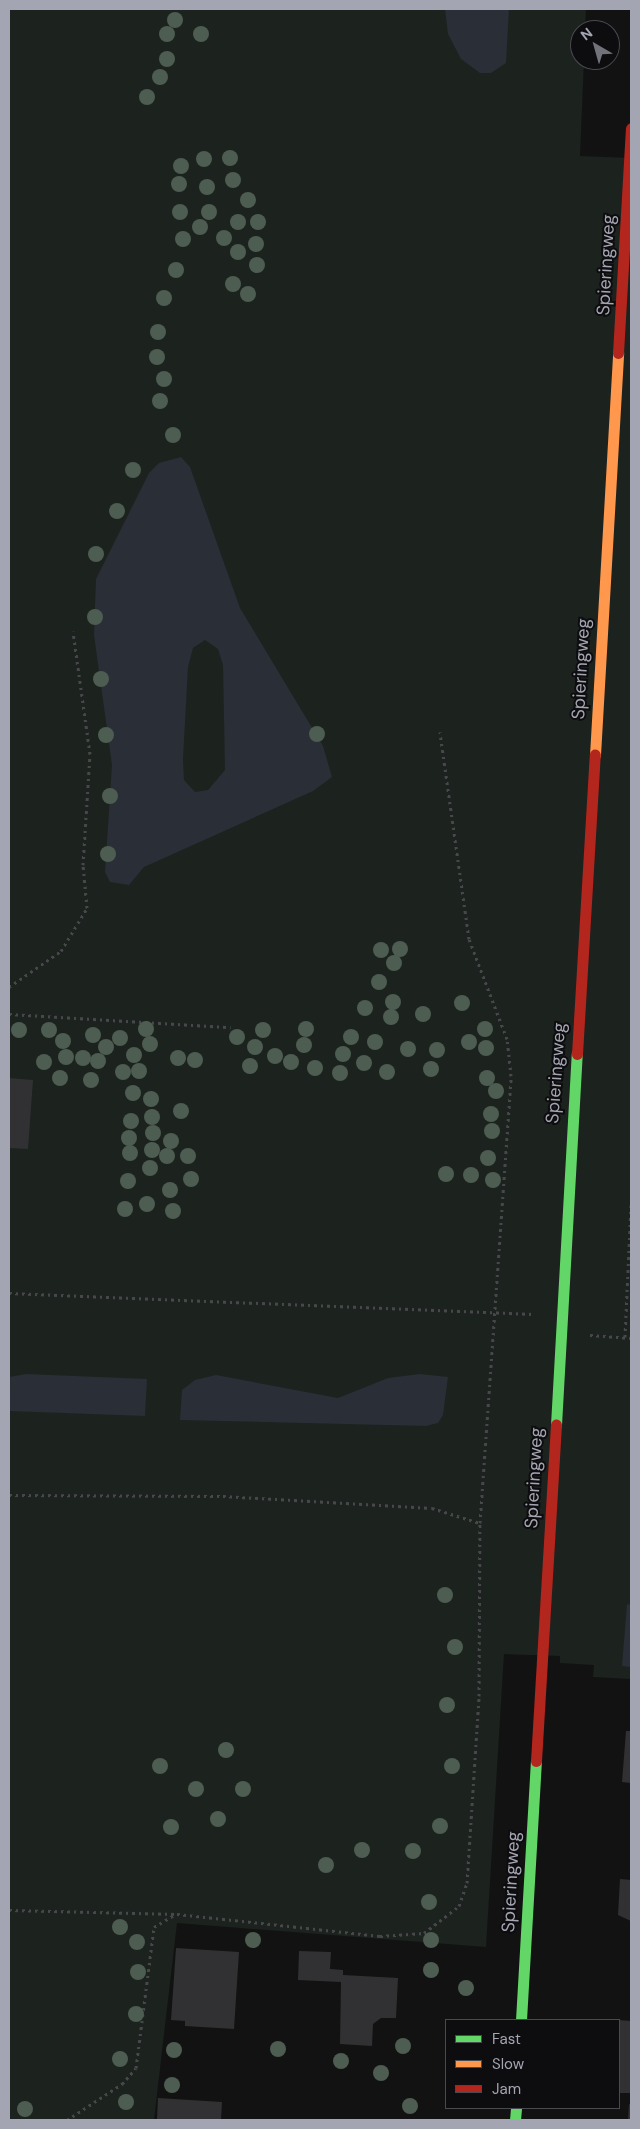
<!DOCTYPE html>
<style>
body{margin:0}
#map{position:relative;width:640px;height:2129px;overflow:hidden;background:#121212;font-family:"DM Sans",sans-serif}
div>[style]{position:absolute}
.green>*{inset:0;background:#1c221e}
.water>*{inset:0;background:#2a2e36}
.building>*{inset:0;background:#313133}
.path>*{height:3px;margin-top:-1.5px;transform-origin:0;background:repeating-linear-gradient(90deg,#48484c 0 2.5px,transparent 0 6.5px)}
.fast>*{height:11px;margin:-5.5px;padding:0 5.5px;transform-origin:5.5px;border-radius:5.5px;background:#63d668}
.slow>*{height:11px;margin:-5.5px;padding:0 5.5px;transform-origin:5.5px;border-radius:5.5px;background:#ff974d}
.jam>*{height:11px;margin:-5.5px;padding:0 5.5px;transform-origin:5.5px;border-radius:5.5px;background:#b3261e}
.trees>*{width:16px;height:16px;margin:-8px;border-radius:50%;background:#4d5d52}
span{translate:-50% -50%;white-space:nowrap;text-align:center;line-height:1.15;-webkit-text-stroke:4px #0d0c0e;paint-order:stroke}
.street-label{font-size:18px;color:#a4a5b2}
.frame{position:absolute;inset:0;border:10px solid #a4a5b2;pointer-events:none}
.legend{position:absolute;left:445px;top:2019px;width:175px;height:90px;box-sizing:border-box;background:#0d0c0e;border:1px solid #494950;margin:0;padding:6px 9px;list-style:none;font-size:15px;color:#a4a5b2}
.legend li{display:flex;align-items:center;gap:10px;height:25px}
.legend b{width:25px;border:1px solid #494950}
.north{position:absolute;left:570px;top:20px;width:50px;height:50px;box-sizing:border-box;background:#0d0c0e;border:1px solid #494950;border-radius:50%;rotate:322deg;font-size:14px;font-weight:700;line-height:20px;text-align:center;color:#a4a5b2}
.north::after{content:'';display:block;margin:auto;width:18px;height:22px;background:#71727a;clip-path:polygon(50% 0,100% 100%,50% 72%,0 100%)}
</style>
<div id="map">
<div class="green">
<i style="clip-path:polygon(9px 9px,586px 9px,585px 30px,580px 30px,580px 60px,584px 60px,580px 156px,631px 158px,631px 1679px,593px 1677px,594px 1665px,560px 1663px,560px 1656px,504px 1654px,486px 1947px,177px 1923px,154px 2120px,9px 2120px)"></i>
</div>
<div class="water">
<i style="clip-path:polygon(445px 9px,509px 9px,506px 63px,491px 73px,480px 73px,461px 59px,448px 34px)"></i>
<i style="clip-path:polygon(evenodd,181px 457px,190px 467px,240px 608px,323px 746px,332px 777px,313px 791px,144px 867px,129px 885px,110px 882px,105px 872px,112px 765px,94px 635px,96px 579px,149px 473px,159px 463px,181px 457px,205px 640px,218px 649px,223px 665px,225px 770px,208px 790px,195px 792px,184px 780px,183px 759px,188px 667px,193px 648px,205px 640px)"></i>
<i style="clip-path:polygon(26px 1374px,147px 1379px,145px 1416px,9px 1411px,9px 1377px)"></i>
<i style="clip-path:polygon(420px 1374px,448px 1377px,443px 1415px,438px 1423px,426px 1426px,180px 1420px,182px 1390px,195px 1380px,216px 1375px,338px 1398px,388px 1378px)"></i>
<i style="clip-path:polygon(627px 1604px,631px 1605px,631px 1667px,622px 1666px)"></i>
</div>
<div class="building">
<i style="clip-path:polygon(9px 1078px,33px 1080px,28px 1149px,9px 1148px)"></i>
<i style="clip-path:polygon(626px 1731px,631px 1731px,631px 1783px,622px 1782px)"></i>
<i style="clip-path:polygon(620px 1879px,631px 1880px,631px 1921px,618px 1915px)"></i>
<i style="clip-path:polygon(176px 1948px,239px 1952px,234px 2029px,185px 2026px,185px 2021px,171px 2020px)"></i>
<i style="clip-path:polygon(299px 1951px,331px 1952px,330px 1969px,343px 1970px,343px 1975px,398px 1978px,396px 2018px,381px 2018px,373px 2024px,372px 2046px,340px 2044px,341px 1982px,298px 1980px)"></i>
<i style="clip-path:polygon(619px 2020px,631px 2021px,631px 2093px,619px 2093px)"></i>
<i style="clip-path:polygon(158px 2098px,222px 2102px,221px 2120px,157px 2120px)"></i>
<i style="clip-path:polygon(629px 2104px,631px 2105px,631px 2120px,628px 2120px)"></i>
</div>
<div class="path">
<i style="left:9px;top:987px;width:63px;rotate:-34.7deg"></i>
<i style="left:61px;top:951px;width:50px;rotate:-58.8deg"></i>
<i style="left:87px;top:908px;width:43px;rotate:-95.3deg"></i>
<i style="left:83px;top:865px;width:111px;rotate:-86.4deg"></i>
<i style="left:90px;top:754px;width:124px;rotate:-97.9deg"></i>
<i style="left:9px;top:1014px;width:222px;rotate:3.4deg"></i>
<i style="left:9px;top:1293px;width:525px;rotate:2.29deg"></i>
<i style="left:590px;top:1335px;width:41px;rotate:4.2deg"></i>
<i style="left:625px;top:1337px;width:132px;rotate:-87.4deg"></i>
<i style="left:9px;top:1495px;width:214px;rotate:0.3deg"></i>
<i style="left:223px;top:1496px;width:209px;rotate:3.3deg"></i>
<i style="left:432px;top:1508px;width:50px;rotate:17.4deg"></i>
<i style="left:9px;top:1910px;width:168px;rotate:1.4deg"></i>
<i style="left:177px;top:1914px;width:204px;rotate:6.2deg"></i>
<i style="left:380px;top:1936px;width:44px;rotate:-3.9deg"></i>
<i style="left:424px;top:1933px;width:44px;rotate:-37.6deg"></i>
<i style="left:459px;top:1906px;width:24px;rotate:-71deg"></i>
<i style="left:467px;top:1883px;width:187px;rotate:-86.3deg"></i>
<i style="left:479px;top:1696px;width:173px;rotate:-89.7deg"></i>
<i style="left:480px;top:1523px;width:448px;rotate:-86deg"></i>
<i style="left:511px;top:1076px;width:37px;rotate:-96deg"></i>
<i style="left:507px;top:1039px;width:107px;rotate:-110.8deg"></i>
<i style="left:469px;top:939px;width:209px;rotate:-98deg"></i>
<i style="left:67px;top:2120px;width:66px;rotate:-33.2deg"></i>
<i style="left:122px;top:2084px;width:21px;rotate:-49deg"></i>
<i style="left:136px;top:2068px;width:142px;rotate:-82.7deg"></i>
<i style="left:154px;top:1927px;width:26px;rotate:-31deg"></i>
</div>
<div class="fast">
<i style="left:556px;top:1425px;width:372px;rotate:-86.8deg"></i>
<i style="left:521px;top:2020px;width:259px;rotate:-86.7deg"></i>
<i style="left:515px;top:2120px;width:12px;rotate:-85deg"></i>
</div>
<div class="slow">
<i style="left:595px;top:755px;width:403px;rotate:-86.7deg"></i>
</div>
<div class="jam">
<i style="left:618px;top:353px;width:225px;rotate:-86.7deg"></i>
<i style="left:577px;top:1054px;width:300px;rotate:-86.6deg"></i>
<i style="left:536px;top:1761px;width:337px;rotate:-86.6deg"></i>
</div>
<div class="trees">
<i style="left:175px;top:20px"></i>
<i style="left:167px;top:34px"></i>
<i style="left:201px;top:34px"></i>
<i style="left:167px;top:59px"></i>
<i style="left:160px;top:77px"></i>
<i style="left:147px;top:97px"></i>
<i style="left:230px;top:158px"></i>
<i style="left:204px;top:159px"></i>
<i style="left:181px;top:166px"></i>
<i style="left:233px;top:180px"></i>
<i style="left:179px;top:184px"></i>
<i style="left:207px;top:187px"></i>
<i style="left:248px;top:200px"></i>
<i style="left:180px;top:212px"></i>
<i style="left:209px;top:212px"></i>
<i style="left:238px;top:222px"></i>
<i style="left:258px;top:222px"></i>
<i style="left:200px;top:227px"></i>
<i style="left:224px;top:238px"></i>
<i style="left:183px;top:239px"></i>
<i style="left:256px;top:244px"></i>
<i style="left:238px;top:252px"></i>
<i style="left:257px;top:265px"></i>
<i style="left:176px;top:270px"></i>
<i style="left:233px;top:284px"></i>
<i style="left:248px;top:294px"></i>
<i style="left:164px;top:298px"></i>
<i style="left:158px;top:332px"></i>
<i style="left:157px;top:357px"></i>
<i style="left:164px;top:379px"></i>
<i style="left:160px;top:401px"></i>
<i style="left:173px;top:435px"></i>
<i style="left:133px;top:470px"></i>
<i style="left:117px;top:511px"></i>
<i style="left:96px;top:554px"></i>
<i style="left:95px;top:617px"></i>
<i style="left:101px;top:679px"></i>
<i style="left:317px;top:734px"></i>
<i style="left:106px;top:735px"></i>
<i style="left:110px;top:796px"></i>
<i style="left:108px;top:854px"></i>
<i style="left:400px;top:949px"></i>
<i style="left:381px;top:950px"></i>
<i style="left:394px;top:963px"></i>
<i style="left:379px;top:982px"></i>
<i style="left:393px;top:1002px"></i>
<i style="left:462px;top:1003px"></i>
<i style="left:365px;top:1008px"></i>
<i style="left:423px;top:1014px"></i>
<i style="left:391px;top:1017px"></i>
<i style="left:146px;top:1029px"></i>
<i style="left:306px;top:1029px"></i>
<i style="left:485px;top:1029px"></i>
<i style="left:19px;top:1030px"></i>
<i style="left:49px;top:1030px"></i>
<i style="left:263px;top:1030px"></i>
<i style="left:93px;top:1035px"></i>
<i style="left:237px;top:1037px"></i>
<i style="left:351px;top:1037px"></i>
<i style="left:120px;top:1038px"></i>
<i style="left:63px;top:1041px"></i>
<i style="left:375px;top:1042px"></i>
<i style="left:469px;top:1042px"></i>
<i style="left:150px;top:1044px"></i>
<i style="left:304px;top:1045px"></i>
<i style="left:106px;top:1047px"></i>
<i style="left:255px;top:1047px"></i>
<i style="left:486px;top:1048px"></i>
<i style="left:408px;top:1049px"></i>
<i style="left:437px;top:1050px"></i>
<i style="left:343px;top:1054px"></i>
<i style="left:134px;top:1055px"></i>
<i style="left:275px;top:1056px"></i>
<i style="left:66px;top:1057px"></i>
<i style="left:83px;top:1058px"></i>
<i style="left:178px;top:1058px"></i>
<i style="left:195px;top:1060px"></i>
<i style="left:98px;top:1061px"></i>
<i style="left:44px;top:1062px"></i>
<i style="left:291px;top:1062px"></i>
<i style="left:364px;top:1063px"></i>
<i style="left:250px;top:1066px"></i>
<i style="left:315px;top:1068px"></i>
<i style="left:431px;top:1069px"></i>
<i style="left:139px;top:1071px"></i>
<i style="left:123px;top:1072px"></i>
<i style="left:387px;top:1072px"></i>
<i style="left:340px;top:1073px"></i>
<i style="left:60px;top:1078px"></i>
<i style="left:487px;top:1078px"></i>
<i style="left:91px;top:1080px"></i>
<i style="left:496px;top:1091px"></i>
<i style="left:133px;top:1093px"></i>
<i style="left:151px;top:1099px"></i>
<i style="left:181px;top:1111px"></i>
<i style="left:491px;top:1114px"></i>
<i style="left:152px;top:1117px"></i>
<i style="left:131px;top:1121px"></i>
<i style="left:492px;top:1131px"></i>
<i style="left:153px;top:1133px"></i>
<i style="left:129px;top:1138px"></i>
<i style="left:171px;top:1141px"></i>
<i style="left:152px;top:1150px"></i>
<i style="left:130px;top:1153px"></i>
<i style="left:167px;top:1156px"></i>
<i style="left:188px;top:1156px"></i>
<i style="left:488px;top:1158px"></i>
<i style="left:150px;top:1168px"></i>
<i style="left:446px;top:1174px"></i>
<i style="left:471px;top:1175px"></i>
<i style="left:191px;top:1179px"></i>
<i style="left:493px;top:1180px"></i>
<i style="left:128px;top:1181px"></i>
<i style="left:170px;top:1190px"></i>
<i style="left:147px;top:1204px"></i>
<i style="left:125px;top:1209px"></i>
<i style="left:173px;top:1211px"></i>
<i style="left:445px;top:1595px"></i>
<i style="left:455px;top:1647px"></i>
<i style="left:447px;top:1705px"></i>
<i style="left:226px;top:1750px"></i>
<i style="left:160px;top:1766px"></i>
<i style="left:452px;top:1766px"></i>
<i style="left:196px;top:1789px"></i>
<i style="left:243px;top:1789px"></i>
<i style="left:218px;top:1819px"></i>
<i style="left:440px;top:1826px"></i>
<i style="left:171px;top:1827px"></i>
<i style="left:362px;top:1850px"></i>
<i style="left:413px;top:1851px"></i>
<i style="left:326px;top:1865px"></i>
<i style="left:429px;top:1902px"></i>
<i style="left:120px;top:1927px"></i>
<i style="left:253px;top:1940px"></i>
<i style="left:431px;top:1940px"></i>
<i style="left:137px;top:1942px"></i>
<i style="left:431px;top:1970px"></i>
<i style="left:138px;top:1972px"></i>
<i style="left:466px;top:1988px"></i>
<i style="left:136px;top:2014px"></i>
<i style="left:403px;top:2046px"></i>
<i style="left:278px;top:2049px"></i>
<i style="left:174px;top:2050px"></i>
<i style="left:120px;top:2059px"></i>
<i style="left:341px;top:2061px"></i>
<i style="left:381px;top:2073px"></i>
<i style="left:172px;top:2085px"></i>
<i style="left:126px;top:2102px"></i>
<i style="left:410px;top:2106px"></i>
<i style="left:25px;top:2109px"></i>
</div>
<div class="street-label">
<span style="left:606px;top:265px;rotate:-87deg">Spieringweg</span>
<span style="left:581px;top:669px;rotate:-87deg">Spieringweg</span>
<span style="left:556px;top:1073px;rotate:-86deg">Spieringweg</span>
<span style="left:534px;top:1478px;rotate:-87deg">Spieringweg</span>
<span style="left:511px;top:1882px;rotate:-87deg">Spieringweg</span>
</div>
<div class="frame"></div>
<ul class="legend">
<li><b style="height:6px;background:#63d668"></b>Fast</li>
<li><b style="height:6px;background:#ff974d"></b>Slow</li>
<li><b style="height:6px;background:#b3261e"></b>Jam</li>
</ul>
<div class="north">N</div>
</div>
